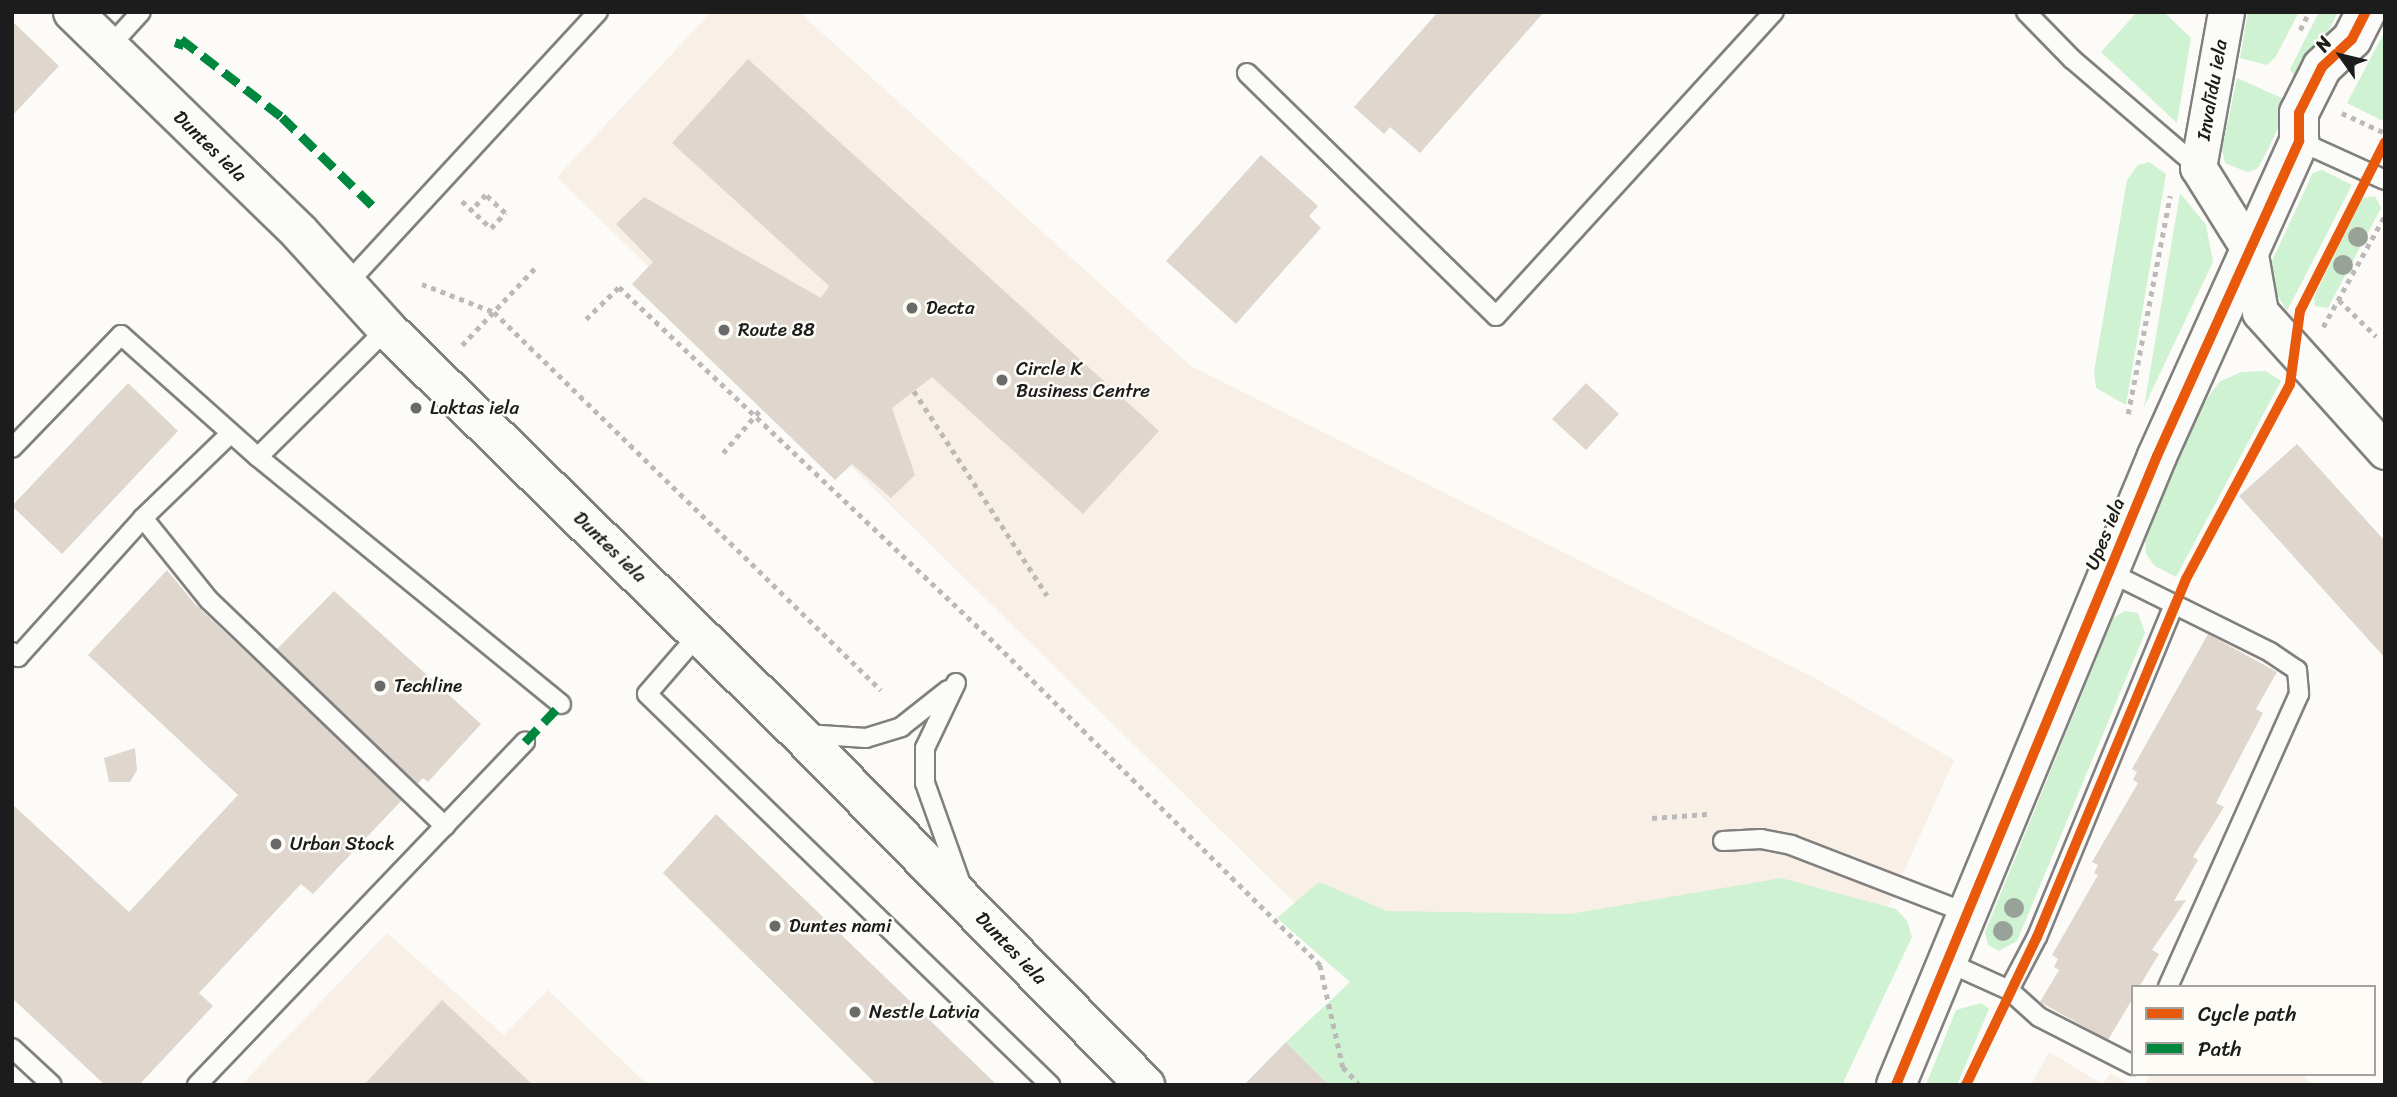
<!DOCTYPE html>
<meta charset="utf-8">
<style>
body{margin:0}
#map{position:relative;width:2397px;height:1097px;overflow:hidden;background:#fcfbf8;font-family:Sriracha,sans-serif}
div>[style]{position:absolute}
.built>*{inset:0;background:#f8efe7}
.green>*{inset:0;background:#cef2d2}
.building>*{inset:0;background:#dfd6ce}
.path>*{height:4.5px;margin-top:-2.25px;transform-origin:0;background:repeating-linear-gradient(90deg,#bbbab8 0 5px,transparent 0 10px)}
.roads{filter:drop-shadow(2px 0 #81807f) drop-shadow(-2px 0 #81807f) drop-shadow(0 2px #81807f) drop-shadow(0 -2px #81807f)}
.service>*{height:18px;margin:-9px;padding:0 9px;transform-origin:9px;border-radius:9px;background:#fbfbf9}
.minor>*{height:35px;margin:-17.5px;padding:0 17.5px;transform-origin:17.5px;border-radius:17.5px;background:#fbfbf9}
.tertiary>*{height:38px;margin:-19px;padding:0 19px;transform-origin:19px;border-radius:19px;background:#fbfbf9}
.primary>*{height:38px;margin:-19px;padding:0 19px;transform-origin:19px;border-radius:19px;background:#fbfbf9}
.quiet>*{height:9px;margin-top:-4.5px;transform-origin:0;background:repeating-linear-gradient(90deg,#00873e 0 18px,transparent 0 27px)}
.cycleway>*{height:10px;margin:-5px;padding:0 5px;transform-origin:5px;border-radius:5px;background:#e8590c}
.trees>*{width:20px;height:20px;margin:-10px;border-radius:50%;background:#98a298}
.dots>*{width:19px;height:19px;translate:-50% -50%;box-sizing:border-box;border:4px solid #fdfcf7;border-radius:50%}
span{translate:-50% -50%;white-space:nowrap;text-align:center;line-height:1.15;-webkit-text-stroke:5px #fdfcf7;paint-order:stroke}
.street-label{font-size:19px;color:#1c1c1c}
.poi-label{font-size:19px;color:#1c1c1c}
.left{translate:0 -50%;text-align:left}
.frame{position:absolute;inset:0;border:14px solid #1c1c1c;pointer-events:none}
.legend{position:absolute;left:2131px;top:985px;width:245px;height:91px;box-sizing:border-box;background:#fdfcf7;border:2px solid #a3a29f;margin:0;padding:9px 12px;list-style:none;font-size:21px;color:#1c1c1c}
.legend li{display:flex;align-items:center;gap:14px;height:35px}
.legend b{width:35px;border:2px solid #a3a29f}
.north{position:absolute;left:2306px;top:21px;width:70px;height:70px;-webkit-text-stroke:5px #fdfcf7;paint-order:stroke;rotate:304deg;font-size:19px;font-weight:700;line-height:28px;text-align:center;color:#1c1c1c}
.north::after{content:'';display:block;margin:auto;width:24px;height:32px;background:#1c1c1c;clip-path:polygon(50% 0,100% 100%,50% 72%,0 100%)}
</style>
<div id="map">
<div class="built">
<i style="clip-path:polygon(711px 12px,799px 12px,1191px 366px,1815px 678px,1954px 760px,1808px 1085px,1376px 983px,557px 177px)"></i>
<i style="clip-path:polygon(387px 933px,504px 1035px,548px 990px,648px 1085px,241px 1085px)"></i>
<i style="clip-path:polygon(2049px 1052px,2103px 1084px,2110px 1073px,2130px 1085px,2031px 1085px)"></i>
<i style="clip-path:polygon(2150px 1074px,2301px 1074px,2312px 1085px,2144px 1085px)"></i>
</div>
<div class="green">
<i style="clip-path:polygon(2137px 12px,2164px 12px,2191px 38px,2177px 123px,2101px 52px)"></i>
<i style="clip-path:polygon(2248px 12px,2299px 12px,2275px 58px,2267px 65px,2240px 58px)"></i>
<i style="clip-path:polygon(2319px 12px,2338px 12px,2300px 86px,2290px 69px)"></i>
<i style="clip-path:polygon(2385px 31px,2385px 119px,2381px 120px,2347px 103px)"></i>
<i style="clip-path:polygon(2237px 78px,2291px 102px,2263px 159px,2257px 169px,2247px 172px,2225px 163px,2222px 149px)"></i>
<i style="clip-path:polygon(2149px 162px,2166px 174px,2126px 405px,2096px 388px,2094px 372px,2127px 180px,2138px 165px)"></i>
<i style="clip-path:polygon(2322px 170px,2352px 185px,2287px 311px,2271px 285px,2270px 265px,2313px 173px)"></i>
<i style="clip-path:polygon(2180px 193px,2206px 225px,2213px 262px,2144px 407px)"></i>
<i style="clip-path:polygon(2375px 196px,2381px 208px,2328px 308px,2315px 306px,2314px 297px,2362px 198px)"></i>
<i style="clip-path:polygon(2266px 371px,2281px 381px,2176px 577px,2155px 566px,2146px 554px,2145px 538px,2202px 406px,2219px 382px,2241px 372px)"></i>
<i style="clip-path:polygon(2125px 611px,2138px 613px,2145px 633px,2017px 941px,1999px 951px,1988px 945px,1985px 932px,2113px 618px)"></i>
<i style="clip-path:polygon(1781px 878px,1896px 909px,1907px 921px,1912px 937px,1842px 1085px,1329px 1085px,1286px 1042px,1350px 982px,1277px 918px,1319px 882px,1387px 911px,1570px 914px)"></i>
<i style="clip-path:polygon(1981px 1003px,1989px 1009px,1957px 1085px,1926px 1085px,1956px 1010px)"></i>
</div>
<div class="building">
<i style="clip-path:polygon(1438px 12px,1544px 12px,1420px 153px,1390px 127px,1384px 134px,1354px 107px)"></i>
<i style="clip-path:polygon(12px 21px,59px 66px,12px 116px)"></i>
<i style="clip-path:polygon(748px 59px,1159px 431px,1083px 514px,932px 377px,892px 408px,915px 475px,891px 498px,852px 464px,835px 480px,632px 284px,653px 262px,616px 224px,644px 197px,821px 298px,829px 286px,672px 143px)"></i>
<i style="clip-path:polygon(1261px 155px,1318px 206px,1309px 216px,1321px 228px,1236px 324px,1166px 261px)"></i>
<i style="clip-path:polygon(128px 383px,178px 431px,62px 554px,12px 506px)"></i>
<i style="clip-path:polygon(1586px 383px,1619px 414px,1586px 450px,1552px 419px)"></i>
<i style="clip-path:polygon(2297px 444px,2385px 541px,2385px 658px,2239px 496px)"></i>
<i style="clip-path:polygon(167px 570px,194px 603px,402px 800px,313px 894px,301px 884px,199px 993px,213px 1006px,139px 1085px,105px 1085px,12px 998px,12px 804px,129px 912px,238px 795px,88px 655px)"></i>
<i style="clip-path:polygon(334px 591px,481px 724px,428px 782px,423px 778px,417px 784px,277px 649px)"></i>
<i style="clip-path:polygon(2208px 634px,2277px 672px,2256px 709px,2263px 713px,2216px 803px,2224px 807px,2193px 857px,2198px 860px,2174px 901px,2186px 900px,2152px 950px,2159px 954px,2139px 987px,2133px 987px,2133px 998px,2108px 1040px,2040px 1002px,2059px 970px,2054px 967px,2058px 959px,2052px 955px,2098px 875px,2094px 873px,2098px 865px,2092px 862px,2138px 783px,2133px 780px,2137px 772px,2132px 769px)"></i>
<i style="clip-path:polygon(135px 748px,137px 770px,130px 782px,109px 782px,104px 758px)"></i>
<i style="clip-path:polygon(716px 814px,997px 1085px,877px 1085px,663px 873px)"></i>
<i style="clip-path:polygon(442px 1000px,533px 1085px,364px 1085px)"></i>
<i style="clip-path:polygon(1286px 1042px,1329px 1085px,1244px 1085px)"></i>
</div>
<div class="path">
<i style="left:2300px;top:30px;width:20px;rotate:-63deg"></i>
<i style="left:2342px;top:113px;width:47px;rotate:24.9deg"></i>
<i style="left:462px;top:201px;width:40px;rotate:43deg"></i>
<i style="left:491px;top:228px;width:21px;rotate:-47deg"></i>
<i style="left:505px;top:213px;width:26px;rotate:-137deg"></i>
<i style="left:486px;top:195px;width:21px;rotate:133deg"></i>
<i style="left:422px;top:284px;width:77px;rotate:21.3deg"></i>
<i style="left:494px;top:312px;width:541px;rotate:44.33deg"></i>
<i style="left:2339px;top:300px;width:52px;rotate:44.2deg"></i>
<i style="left:586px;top:319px;width:46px;rotate:-44.1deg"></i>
<i style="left:619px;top:287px;width:521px;rotate:43.44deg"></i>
<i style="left:997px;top:645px;width:455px;rotate:44.7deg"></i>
<i style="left:1320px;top:965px;width:105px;rotate:77.3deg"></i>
<i style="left:1343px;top:1067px;width:25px;rotate:47deg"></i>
<i style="left:2323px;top:327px;width:128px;rotate:-61deg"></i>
<i style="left:462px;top:345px;width:106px;rotate:-46.5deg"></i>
<i style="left:914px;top:391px;width:244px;rotate:56.9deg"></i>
<i style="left:2128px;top:414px;width:222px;rotate:-79.1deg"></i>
<i style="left:723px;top:453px;width:58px;rotate:-49.2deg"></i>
<i style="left:1652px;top:818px;width:55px;rotate:-4.2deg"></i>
</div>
<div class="roads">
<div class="service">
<i style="left:2026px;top:12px;width:66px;rotate:45.6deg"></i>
<i style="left:2072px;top:59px;width:166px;rotate:40.6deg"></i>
<i style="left:109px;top:47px;width:47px;rotate:-47.6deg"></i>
<i style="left:1247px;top:73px;width:348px;rotate:44.3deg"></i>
<i style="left:1496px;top:316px;width:412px;rotate:-47.6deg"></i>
<i style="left:2299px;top:141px;width:94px;rotate:24.4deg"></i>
<i style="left:345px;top:286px;width:373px;rotate:-47.3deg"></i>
<i style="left:12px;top:448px;width:157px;rotate:-46deg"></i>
<i style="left:121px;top:335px;width:183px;rotate:41.7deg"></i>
<i style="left:258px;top:457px;width:391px;rotate:39.2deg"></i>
<i style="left:258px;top:457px;width:182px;rotate:-44.8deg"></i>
<i style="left:143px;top:518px;width:105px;rotate:51.2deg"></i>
<i style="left:209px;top:600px;width:327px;rotate:43.8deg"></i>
<i style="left:2109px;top:572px;width:180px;rotate:26.4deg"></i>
<i style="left:2270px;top:652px;width:32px;rotate:34deg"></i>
<i style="left:2297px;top:670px;width:24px;rotate:85deg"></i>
<i style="left:2299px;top:694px;width:321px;rotate:114.1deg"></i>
<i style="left:699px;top:634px;width:79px;rotate:130.9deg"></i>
<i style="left:647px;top:694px;width:562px;rotate:44.13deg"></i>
<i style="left:12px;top:652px;width:8px;rotate:40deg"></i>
<i style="left:18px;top:657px;width:187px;rotate:-48deg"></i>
<i style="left:143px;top:518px;width:122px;rotate:-44deg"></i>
<i style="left:956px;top:683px;width:72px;rotate:115.5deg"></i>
<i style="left:925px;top:748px;width:35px;rotate:90deg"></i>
<i style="left:925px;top:783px;width:107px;rotate:70.4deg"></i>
<i style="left:805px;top:734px;width:61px;rotate:3.8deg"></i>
<i style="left:866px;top:738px;width:37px;rotate:-17deg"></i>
<i style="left:901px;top:727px;width:60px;rotate:-38.2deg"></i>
<i style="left:1723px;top:841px;width:38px;rotate:-3deg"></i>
<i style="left:1761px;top:839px;width:31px;rotate:11deg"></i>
<i style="left:1791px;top:845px;width:189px;rotate:21.1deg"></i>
<i style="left:1947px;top:962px;width:68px;rotate:24.3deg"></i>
<i style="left:2009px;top:990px;width:40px;rotate:42deg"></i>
<i style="left:2039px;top:1017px;width:106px;rotate:27.1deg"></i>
<i style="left:2009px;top:990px;width:60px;rotate:-62.2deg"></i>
<i style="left:2037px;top:937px;width:359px;rotate:-67.6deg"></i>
<i style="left:12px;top:1048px;width:54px;rotate:42.8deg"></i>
<i style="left:197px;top:1085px;width:475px;rotate:-46.3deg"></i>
</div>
<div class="minor">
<i style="left:2226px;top:12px;width:158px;rotate:100.2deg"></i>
<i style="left:2198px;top:167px;width:97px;rotate:58.1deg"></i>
<i style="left:2249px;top:249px;width:64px;rotate:80.1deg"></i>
<i style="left:2260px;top:312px;width:187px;rotate:48deg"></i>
</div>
<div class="tertiary">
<i style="left:1896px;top:1085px;width:681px;rotate:-67.46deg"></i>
<i style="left:2157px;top:456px;width:346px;rotate:-65.7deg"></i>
<i style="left:2299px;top:141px;width:28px;rotate:-90deg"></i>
<i style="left:2299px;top:113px;width:51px;rotate:-63.4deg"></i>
<i style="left:2322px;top:67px;width:41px;rotate:-43deg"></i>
<i style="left:2352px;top:39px;width:30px;rotate:-63deg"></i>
</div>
<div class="primary">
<i style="left:73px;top:12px;width:317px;rotate:44.2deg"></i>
<i style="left:300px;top:233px;width:130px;rotate:47.8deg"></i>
<i style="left:387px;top:329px;width:577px;rotate:44.44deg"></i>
<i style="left:799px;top:733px;width:494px;rotate:45.5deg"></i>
</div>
</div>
<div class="quiet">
<i style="left:178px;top:48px;width:9px;rotate:-72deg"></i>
<i style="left:181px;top:39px;width:128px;rotate:37.7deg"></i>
<i style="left:282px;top:117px;width:127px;rotate:44.4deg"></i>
<i style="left:525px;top:742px;width:52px;rotate:-46.5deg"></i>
</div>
<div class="cycleway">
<i style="left:1896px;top:1085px;width:681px;rotate:-67.46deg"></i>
<i style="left:2157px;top:456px;width:346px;rotate:-65.7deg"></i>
<i style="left:2299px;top:141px;width:28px;rotate:-90deg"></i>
<i style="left:2299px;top:113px;width:51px;rotate:-63.4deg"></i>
<i style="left:2322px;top:67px;width:41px;rotate:-43deg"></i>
<i style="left:2352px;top:39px;width:30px;rotate:-63deg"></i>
<i style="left:1966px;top:1085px;width:164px;rotate:-64.4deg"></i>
<i style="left:2037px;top:937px;width:388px;rotate:-67.4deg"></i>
<i style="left:2186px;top:579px;width:221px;rotate:-61.9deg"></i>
<i style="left:2290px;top:384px;width:74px;rotate:-82.2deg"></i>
<i style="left:2300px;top:311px;width:189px;rotate:-63.3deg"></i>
</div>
<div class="trees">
<i style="left:2358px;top:237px"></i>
<i style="left:2343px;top:265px"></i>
<i style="left:2014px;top:908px"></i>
<i style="left:2003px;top:931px"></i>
</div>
<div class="dots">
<i style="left:912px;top:308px;background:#6a6a69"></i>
<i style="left:724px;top:330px;background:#6a6a69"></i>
<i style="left:1002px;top:380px;background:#6a6a69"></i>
<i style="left:416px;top:408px;background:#6a6a69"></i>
<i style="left:380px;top:686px;background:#6a6a69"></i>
<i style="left:276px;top:844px;background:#6a6a69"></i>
<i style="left:775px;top:926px;background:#6a6a69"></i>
<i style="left:855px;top:1012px;background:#6a6a69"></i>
</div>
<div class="street-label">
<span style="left:2212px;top:90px;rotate:-80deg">Invalīdu iela</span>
<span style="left:210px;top:146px;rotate:44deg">Duntes iela</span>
<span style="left:2105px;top:534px;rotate:-68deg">Upes iela</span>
<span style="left:610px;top:547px;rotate:44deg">Duntes iela</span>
<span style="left:1011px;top:948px;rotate:46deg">Duntes iela</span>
</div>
<div class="poi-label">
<span class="left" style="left:926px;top:308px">Decta</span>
<span class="left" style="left:738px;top:330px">Route 88</span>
<span class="left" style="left:1016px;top:380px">Circle K<br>Business Centre</span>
<span class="left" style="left:430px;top:408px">Laktas iela</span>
<span class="left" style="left:394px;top:686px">Techline</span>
<span class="left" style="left:290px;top:844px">Urban Stock</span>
<span class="left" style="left:789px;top:926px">Duntes nami</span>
<span class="left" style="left:869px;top:1012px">Nestle Latvia</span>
</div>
<div class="frame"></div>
<ul class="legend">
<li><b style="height:9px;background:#e8590c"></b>Cycle path</li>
<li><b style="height:9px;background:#00873e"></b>Path</li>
</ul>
<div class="north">N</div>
</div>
